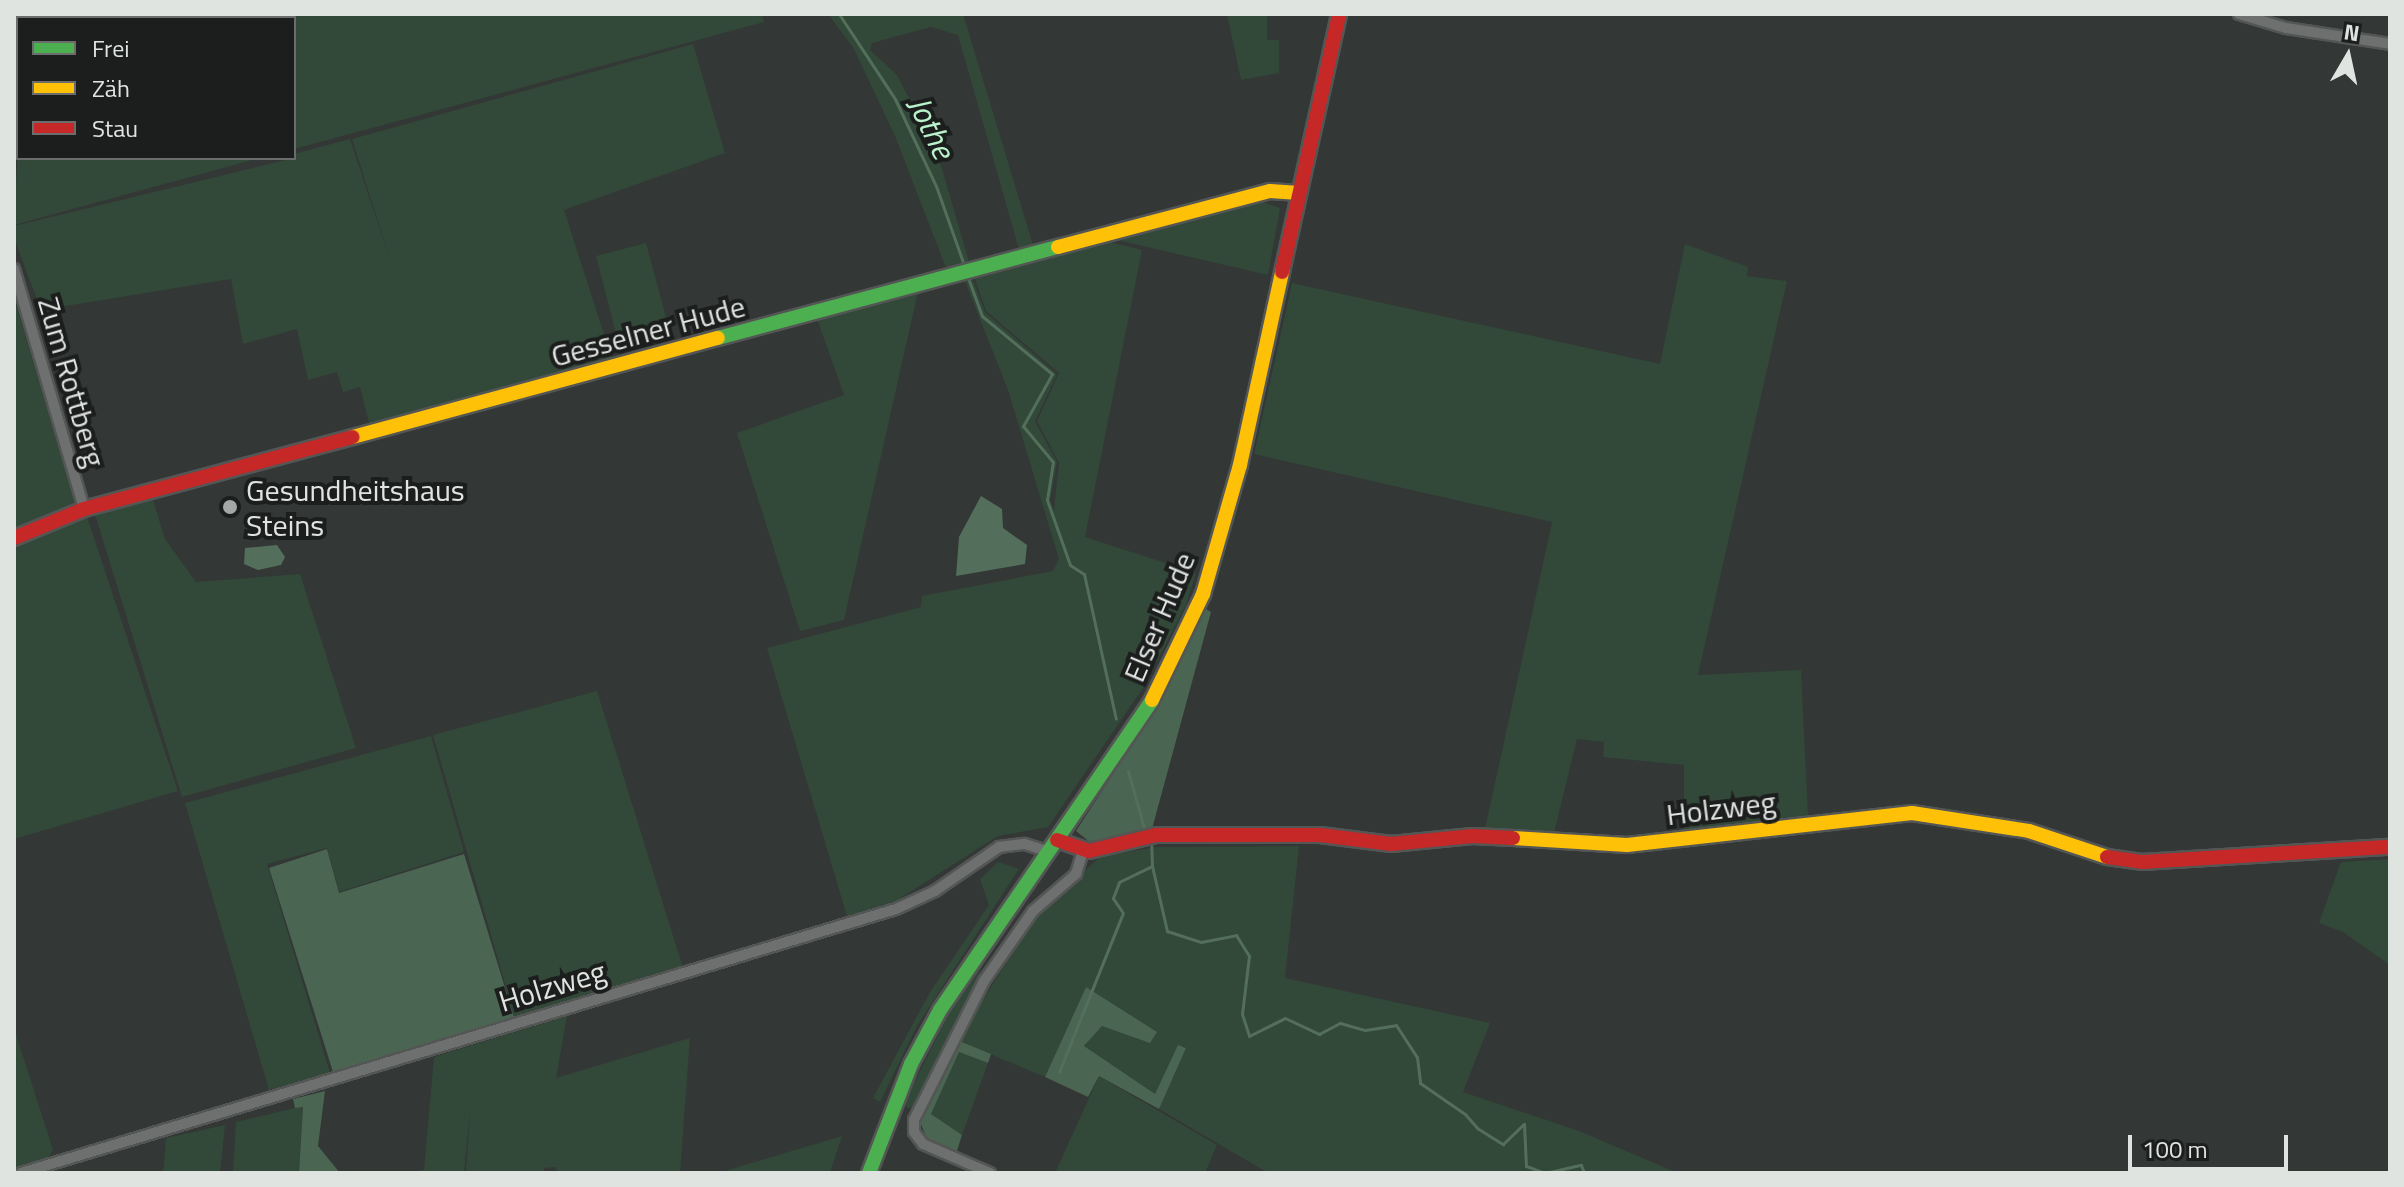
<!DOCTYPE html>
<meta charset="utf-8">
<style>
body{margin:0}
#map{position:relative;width:2404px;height:1187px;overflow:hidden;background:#333735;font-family:"Titillium Web",sans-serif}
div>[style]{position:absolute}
.green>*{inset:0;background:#324839}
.forest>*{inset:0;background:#4a6552}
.water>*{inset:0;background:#536f5b}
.stream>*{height:3px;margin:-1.5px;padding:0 1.5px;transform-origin:1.5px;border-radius:1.5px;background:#536f5b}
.roads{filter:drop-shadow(2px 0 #535654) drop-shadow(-2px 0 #535654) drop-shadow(0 2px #535654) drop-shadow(0 -2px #535654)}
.street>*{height:10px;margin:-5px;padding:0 5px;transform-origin:5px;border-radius:5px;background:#6e706f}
.fast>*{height:14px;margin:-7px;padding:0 7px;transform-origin:7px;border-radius:7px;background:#4caf50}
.slow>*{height:14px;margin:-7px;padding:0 7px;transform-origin:7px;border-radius:7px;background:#ffc107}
.jam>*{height:14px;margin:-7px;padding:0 7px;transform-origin:7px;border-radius:7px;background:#c62828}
.dots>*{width:22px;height:22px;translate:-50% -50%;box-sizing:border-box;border:4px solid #1c1e1d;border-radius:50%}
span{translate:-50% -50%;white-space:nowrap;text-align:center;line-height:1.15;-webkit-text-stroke:8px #1c1e1d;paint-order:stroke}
.street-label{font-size:30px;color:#e0e4e1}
.poi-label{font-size:30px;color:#e0e4e1}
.left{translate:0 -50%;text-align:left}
.water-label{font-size:32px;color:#b9f2cb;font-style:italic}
.frame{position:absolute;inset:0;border:16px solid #e0e4e1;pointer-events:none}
.legend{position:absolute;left:16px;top:16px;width:280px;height:144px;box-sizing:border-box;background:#1c1e1d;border:2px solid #6a6d6b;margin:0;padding:10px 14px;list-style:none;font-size:24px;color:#e0e4e1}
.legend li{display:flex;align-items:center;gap:16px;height:40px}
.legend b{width:40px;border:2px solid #6a6d6b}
.north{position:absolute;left:2308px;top:16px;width:80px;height:80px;-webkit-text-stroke:6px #1c1e1d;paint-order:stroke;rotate:9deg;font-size:22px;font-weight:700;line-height:32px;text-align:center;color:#e0e4e1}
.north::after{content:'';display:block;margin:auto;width:28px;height:36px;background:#e0e4e1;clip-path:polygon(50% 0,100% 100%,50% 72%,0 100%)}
.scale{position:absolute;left:2128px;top:1135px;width:160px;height:36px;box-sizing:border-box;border:4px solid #e0e4e1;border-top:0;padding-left:10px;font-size:24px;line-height:28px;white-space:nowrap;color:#e0e4e1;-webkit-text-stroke:6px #1c1e1d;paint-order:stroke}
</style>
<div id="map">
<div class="green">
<i style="clip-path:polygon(14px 14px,762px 14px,764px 22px,294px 149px,294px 18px,18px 18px,18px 57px)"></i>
<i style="clip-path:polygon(828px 14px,963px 14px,1034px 248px,1020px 253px,958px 35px,931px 27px,872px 43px,870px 50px,897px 75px,937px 152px,970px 265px,948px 273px,895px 136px,854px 49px)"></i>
<i style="clip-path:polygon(1227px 14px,1267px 14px,1267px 40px,1279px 40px,1279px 73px,1241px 80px)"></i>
<i style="clip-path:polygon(693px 44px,725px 153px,564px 210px,613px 362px,370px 426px,360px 387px,343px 392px,337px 372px,308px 380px,297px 329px,243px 344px,231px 279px,41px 310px,14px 238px,14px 226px,294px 158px,294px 154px,350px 139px,391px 263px,352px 139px)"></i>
<i style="clip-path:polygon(18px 141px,18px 158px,260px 158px,14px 225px)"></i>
<i style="clip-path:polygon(1260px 201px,1280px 208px,1268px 275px,1117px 240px)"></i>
<i style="clip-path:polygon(1106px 241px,1142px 250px,1085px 537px,1196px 573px,1186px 605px,1145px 685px,1048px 827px,998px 836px,896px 901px,847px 916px,767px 648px,921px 607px,922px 596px,1053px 571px,1059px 559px,1008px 390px,965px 281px,973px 280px,985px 312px,1057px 374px,1035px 421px,1057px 462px,1050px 501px,1054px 510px,1059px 463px,1037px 421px,1059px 373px,986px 311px,975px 279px)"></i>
<i style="clip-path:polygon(646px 243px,671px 336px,620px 349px,596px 256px)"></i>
<i style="clip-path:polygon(1685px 244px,1748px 267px,1747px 276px,1787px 281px,1698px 675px,1801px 670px,1808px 816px,1684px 833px,1684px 765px,1603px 757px,1604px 742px,1577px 739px,1553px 837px,1485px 829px,1552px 522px,1254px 454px,1292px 283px,1660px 364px)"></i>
<i style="clip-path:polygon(918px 292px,844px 620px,800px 631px,737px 433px,844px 395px,816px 316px)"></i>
<i style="clip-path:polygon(14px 298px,75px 502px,14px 531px)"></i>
<i style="clip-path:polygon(152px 497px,165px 539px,196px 582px,300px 574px,356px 748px,182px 797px,94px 511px)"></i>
<i style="clip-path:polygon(86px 514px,178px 791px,14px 839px,14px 544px)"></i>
<i style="clip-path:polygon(597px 691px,683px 968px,515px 1018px,433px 735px)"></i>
<i style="clip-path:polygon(431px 736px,464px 852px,339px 892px,327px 848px,267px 864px,330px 1073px,269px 1090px,185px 803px)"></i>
<i style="clip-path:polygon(1299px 846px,1285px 978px,1490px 1023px,1463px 1092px,1579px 1131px,1678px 1173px,1268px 1173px,1159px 1109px,1185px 1047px,1178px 1046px,1155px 1095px,1084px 1047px,1101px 1025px,1149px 1042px,1086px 987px,1045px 1077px,957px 1040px,1037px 915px,1101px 856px,1157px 847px)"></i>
<i style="clip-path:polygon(2390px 859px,2390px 965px,2343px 932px,2319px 923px,2341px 862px)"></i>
<i style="clip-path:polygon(998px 862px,1019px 869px,917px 1026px,880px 1102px,873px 1098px,930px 992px,989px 905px,980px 879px)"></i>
<i style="clip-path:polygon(984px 964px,913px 1107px,907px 1108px,904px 1103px,948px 1015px)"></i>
<i style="clip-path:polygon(567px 1016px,556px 1078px,690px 1038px,680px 1173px,557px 1173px,556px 1167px,544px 1168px,544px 1173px,466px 1173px,470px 1111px,464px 1173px,406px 1173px,424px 1170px,434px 1057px)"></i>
<i style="clip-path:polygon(14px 1028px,53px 1150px,45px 1163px,14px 1172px)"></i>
<i style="clip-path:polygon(959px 1052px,988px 1063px,962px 1135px,931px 1114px)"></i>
<i style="clip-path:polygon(1099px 1076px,1217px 1145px,1205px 1173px,1055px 1173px)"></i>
<i style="clip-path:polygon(303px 1106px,299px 1173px,233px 1173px,236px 1122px)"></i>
<i style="clip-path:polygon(225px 1125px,220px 1173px,163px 1173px,166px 1138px)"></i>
<i style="clip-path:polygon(842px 1136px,830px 1173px,718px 1173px)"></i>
</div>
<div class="forest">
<i style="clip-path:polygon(1206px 609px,1211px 612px,1152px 829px,1091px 843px,1076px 831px,1150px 717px)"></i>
<i style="clip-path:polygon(327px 849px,339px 893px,464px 854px,514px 1017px,333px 1072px,269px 868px)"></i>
<i style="clip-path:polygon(1086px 987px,1157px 1032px,1150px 1043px,1102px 1026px,1084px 1046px,1155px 1094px,1178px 1045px,1186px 1048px,1159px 1109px,1099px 1076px,1088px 1097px,1045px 1077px)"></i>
<i style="clip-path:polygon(957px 1040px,991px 1054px,988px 1063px,959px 1052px,931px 1114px,962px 1135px,956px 1154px,928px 1141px,919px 1120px)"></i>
<i style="clip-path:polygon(325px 1091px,318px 1146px,340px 1173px,299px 1173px,303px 1107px,295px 1108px,293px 1099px)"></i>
</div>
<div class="water">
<i style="clip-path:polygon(981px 496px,1002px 509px,1003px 528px,1027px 545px,1025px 564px,956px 576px,959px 537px)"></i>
<i style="clip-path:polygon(277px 545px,285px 557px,281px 565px,258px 570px,244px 564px,245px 548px)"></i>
</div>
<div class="stream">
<i style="left:839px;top:14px;width:102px;rotate:56.6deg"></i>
<i style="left:895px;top:99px;width:96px;rotate:64.8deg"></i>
<i style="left:936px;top:186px;width:87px;rotate:70.5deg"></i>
<i style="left:968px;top:278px;width:40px;rotate:69.8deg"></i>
<i style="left:982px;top:316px;width:91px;rotate:39.6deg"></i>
<i style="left:1052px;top:374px;width:60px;rotate:119.1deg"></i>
<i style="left:1023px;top:426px;width:47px;rotate:50.2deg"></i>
<i style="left:1053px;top:462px;width:38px;rotate:99deg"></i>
<i style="left:1047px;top:500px;width:69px;rotate:70.5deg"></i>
<i style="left:1070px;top:565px;width:17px;rotate:33deg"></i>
<i style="left:1084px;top:574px;width:148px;rotate:77.6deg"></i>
<i style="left:1128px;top:771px;width:59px;rotate:74.3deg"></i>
<i style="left:1152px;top:866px;width:67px;rotate:77deg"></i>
<i style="left:1167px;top:931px;width:36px;rotate:18deg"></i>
<i style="left:1201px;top:942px;width:36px;rotate:-11deg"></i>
<i style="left:1236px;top:935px;width:25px;rotate:58deg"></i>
<i style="left:1249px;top:956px;width:58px;rotate:96.9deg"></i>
<i style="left:1242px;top:1014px;width:23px;rotate:72deg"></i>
<i style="left:1249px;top:1036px;width:40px;rotate:-26.6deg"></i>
<i style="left:1285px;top:1018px;width:38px;rotate:25deg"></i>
<i style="left:1319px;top:1034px;width:24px;rotate:-28deg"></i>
<i style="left:1340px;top:1023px;width:26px;rotate:16deg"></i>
<i style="left:1365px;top:1030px;width:31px;rotate:-9deg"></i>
<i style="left:1396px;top:1025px;width:38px;rotate:57deg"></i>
<i style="left:1417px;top:1057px;width:26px;rotate:83deg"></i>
<i style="left:1420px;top:1083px;width:55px;rotate:34.6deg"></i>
<i style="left:1465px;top:1114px;width:18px;rotate:49deg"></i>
<i style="left:1477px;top:1128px;width:31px;rotate:32deg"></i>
<i style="left:1503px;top:1144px;width:29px;rotate:-44deg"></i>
<i style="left:1524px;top:1124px;width:42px;rotate:87.3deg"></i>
<i style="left:1526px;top:1166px;width:20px;rotate:20deg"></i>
<i style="left:1545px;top:1173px;width:37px;rotate:-13deg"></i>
<i style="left:1581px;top:1165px;width:9px;rotate:69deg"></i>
<i style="left:1059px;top:1072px;width:171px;rotate:-68.1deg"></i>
<i style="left:1123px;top:913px;width:18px;rotate:-124deg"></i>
<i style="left:1113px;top:898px;width:17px;rotate:-69deg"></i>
<i style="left:1119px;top:882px;width:37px;rotate:-26deg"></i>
<i style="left:1152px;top:866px;width:24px;rotate:-92deg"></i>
<i style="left:1613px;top:1173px;width:9px"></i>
</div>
<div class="roads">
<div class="street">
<i style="left:2239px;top:14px;width:49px;rotate:16.6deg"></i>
<i style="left:2286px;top:28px;width:105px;rotate:8.7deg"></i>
<i style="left:14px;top:269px;width:250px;rotate:73.7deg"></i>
<i style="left:21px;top:1173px;width:914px;rotate:-16.79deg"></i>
<i style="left:896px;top:909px;width:43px;rotate:-24.8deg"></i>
<i style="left:935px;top:891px;width:78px;rotate:-34.5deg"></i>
<i style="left:999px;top:847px;width:26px;rotate:-7deg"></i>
<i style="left:1025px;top:844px;width:25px;rotate:18deg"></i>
<i style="left:990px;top:1173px;width:73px;rotate:-156.6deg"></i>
<i style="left:923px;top:1144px;width:15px;rotate:-127deg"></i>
<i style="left:914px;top:1132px;width:12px;rotate:-90deg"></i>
<i style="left:914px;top:1120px;width:156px;rotate:-63.3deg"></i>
<i style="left:984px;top:981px;width:85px;rotate:-55deg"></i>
<i style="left:1033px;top:911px;width:57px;rotate:-40.7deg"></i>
<i style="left:1076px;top:874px;width:24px;rotate:-73deg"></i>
</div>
<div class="fast">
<i style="left:718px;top:338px;width:352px;rotate:-15deg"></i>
<i style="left:869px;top:1173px;width:117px;rotate:-68.9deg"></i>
<i style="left:911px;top:1064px;width:61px;rotate:-61.8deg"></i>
<i style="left:940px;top:1010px;width:376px;rotate:-55.6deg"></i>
</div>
<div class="slow">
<i style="left:1058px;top:247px;width:219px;rotate:-14.8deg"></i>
<i style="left:1270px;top:191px;width:29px;rotate:4deg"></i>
<i style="left:353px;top:437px;width:378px;rotate:-15.2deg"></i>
<i style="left:1152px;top:700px;width:118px;rotate:-64.3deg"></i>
<i style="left:1203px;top:594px;width:134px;rotate:-74deg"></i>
<i style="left:1240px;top:465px;width:198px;rotate:-77.7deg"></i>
<i style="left:1513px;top:838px;width:114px;rotate:3.5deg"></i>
<i style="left:1627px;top:845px;width:287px;rotate:-6.4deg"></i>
<i style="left:1912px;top:813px;width:118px;rotate:8.7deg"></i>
<i style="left:2029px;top:831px;width:82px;rotate:18.4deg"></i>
</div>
<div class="jam">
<i style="left:1282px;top:272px;width:264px;rotate:-77.5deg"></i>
<i style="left:14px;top:538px;width:76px;rotate:-22.5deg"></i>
<i style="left:84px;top:509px;width:278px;rotate:-15deg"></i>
<i style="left:1057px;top:840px;width:34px;rotate:19deg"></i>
<i style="left:1089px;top:851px;width:69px;rotate:-13.4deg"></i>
<i style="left:1156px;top:835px;width:164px"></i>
<i style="left:1320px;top:835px;width:72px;rotate:7.2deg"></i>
<i style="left:1391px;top:844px;width:82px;rotate:-5.6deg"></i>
<i style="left:1473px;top:836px;width:40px;rotate:2.9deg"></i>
<i style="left:2107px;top:857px;width:35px;rotate:8deg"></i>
<i style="left:2142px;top:862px;width:248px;rotate:-3.5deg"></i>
</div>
</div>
<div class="dots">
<i style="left:230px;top:507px;background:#a3a7a5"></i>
</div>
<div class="street-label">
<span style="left:648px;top:331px;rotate:-15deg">Gesselner Hude</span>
<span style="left:72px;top:382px;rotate:74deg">Zum Rottberg</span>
<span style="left:1159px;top:617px;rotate:-67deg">Elser Hude</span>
<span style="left:1721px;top:808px;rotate:-7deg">Holzweg</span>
<span style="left:552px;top:986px;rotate:-17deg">Holzweg</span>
</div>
<div class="poi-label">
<span class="left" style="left:246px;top:507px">Gesundheitshaus<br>Steins</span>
</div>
<div class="water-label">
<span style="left:932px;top:127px;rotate:64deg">Jothe</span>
</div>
<div class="frame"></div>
<ul class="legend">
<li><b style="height:10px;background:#4caf50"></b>Frei</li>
<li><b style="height:10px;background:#ffc107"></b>Zäh</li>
<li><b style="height:10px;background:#c62828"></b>Stau</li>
</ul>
<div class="north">N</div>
<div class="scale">100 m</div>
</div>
